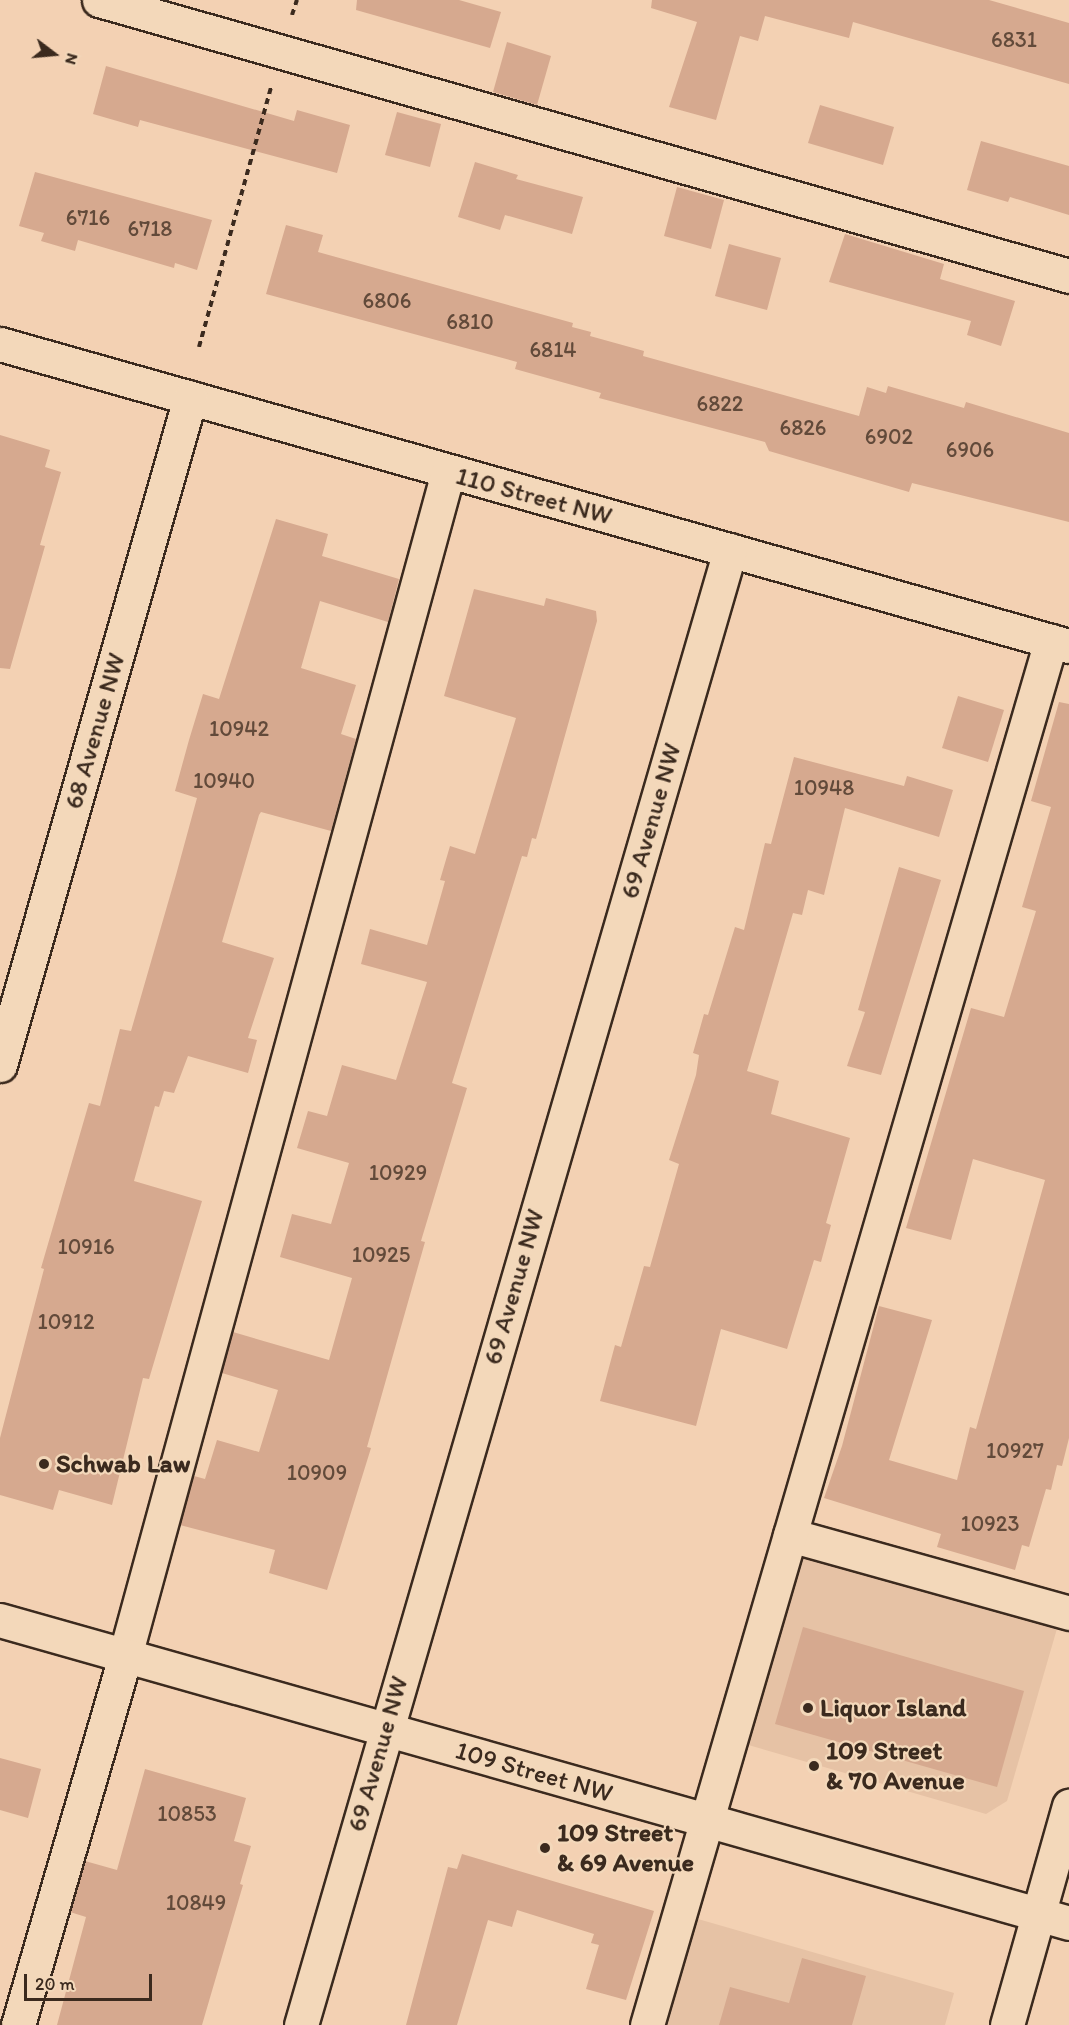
<!DOCTYPE html>
<style>
body{margin:0}
#map{position:relative;width:1069px;height:2025px;overflow:hidden;background:#f3d1b3;font-family:Itim,sans-serif}
div>[style]{position:absolute}
.built>*{inset:0;background:#e6c2a5}
.building>*{inset:0;background:#d6a98f}
.path>*{height:4px;margin-top:-2px;transform-origin:0;background:repeating-linear-gradient(90deg,#3b2a1e 0 6px,transparent 0 10.5px)}
.roads{filter:drop-shadow(2px 0 #3b2a1e) drop-shadow(-2px 0 #3b2a1e) drop-shadow(0 2px #3b2a1e) drop-shadow(0 -2px #3b2a1e)}
.minor>*{height:33px;margin:-16.5px;padding:0 16.5px;transform-origin:16.5px;border-radius:16.5px;background:#f3d8ba}
.major>*{height:33px;margin:-16.5px;padding:0 16.5px;transform-origin:16.5px;border-radius:16.5px;background:#f3d8ba}
.dots>*{width:16px;height:16px;translate:-50% -50%;box-sizing:border-box;border:3px solid #f3d8ba;border-radius:50%}
span{translate:-50% -50%;white-space:nowrap;text-align:center;line-height:1.15;-webkit-text-stroke:4.5px #f3d8ba;paint-order:stroke}
.number-label{font-size:22px;color:#624a3a}
.number-label span{-webkit-text-stroke-width:0}
.street-label{font-size:26px;color:#3b2a1e}
.poi-label{font-size:26px;color:#3b2a1e;font-weight:700}
.left{translate:0 -50%;text-align:left}
.north{position:absolute;left:24px;top:24px;width:60px;height:60px;-webkit-text-stroke:4px #f3d8ba;paint-order:stroke;rotate:106deg;font-size:16px;font-weight:700;line-height:24px;text-align:center;color:#3b2a1e}
.north::after{content:'';display:block;margin:auto;width:21px;height:27px;background:#3b2a1e;clip-path:polygon(50% 0,100% 100%,50% 72%,0 100%)}
.scale{position:absolute;left:24px;top:1974px;width:128px;height:27px;box-sizing:border-box;border:3px solid #3b2a1e;border-top:0;padding-left:8px;font-size:18px;line-height:21px;white-space:nowrap;color:#3b2a1e;-webkit-text-stroke:4px #f3d8ba;paint-order:stroke}
</style>
<div id="map">
<div class="built">
<i style="clip-path:polygon(780px 1516px,1065px 1601px,1007px 1801px,986px 1814px,714px 1735px)"></i>
<i style="clip-path:polygon(691px 1917px,954px 1993px,945px 2025px,660px 2025px)"></i>
</div>
<div class="building">
<i style="clip-path:polygon(357px 0,459px 0,501px 12px,490px 48px,356px 10px)"></i>
<i style="clip-path:polygon(652px 0,989px 0,1069px 23px,1069px 84px,853px 22px,849px 38px,765px 16px,758px 41px,740px 36px,716px 120px,669px 107px,697px 22px,651px 8px)"></i>
<i style="clip-path:polygon(507px 42px,551px 56px,537px 105px,493px 92px)"></i>
<i style="clip-path:polygon(106px 66px,294px 121px,297px 110px,350px 125px,337px 173px,140px 120px,138px 127px,93px 114px)"></i>
<i style="clip-path:polygon(820px 105px,894px 127px,883px 165px,808px 143px)"></i>
<i style="clip-path:polygon(397px 112px,441px 124px,430px 167px,385px 155px)"></i>
<i style="clip-path:polygon(981px 141px,1069px 166px,1069px 215px,1010px 197px,1008px 202px,967px 190px)"></i>
<i style="clip-path:polygon(475px 162px,518px 175px,516px 179px,583px 197px,572px 234px,505px 215px,500px 230px,458px 217px)"></i>
<i style="clip-path:polygon(35px 172px,212px 220px,197px 270px,175px 263px,174px 268px,78px 240px,75px 251px,41px 241px,44px 233px,19px 226px)"></i>
<i style="clip-path:polygon(677px 187px,724px 200px,711px 249px,664px 236px)"></i>
<i style="clip-path:polygon(286px 225px,323px 235px,318px 252px,573px 323px,572px 327px,591px 332px,590px 336px,644px 351px,643px 356px,859px 416px,867px 387px,886px 393px,888px 386px,964px 408px,966px 402px,1069px 433px,1069px 522px,912px 483px,909px 492px,769px 451px,765px 442px,599px 398px,601px 393px,515px 369px,517px 362px,266px 294px)"></i>
<i style="clip-path:polygon(845px 234px,944px 264px,940px 279px,1015px 301px,1001px 346px,967px 335px,971px 321px,829px 282px)"></i>
<i style="clip-path:polygon(729px 244px,781px 258px,767px 310px,715px 296px)"></i>
<i style="clip-path:polygon(0 435px,50px 450px,45px 467px,61px 472px,40px 545px,45px 546px,10px 669px,0 668px)"></i>
<i style="clip-path:polygon(276px 519px,328px 534px,322px 556px,399px 579px,388px 622px,320px 601px,301px 668px,356px 685px,341px 734px,356px 739px,331px 831px,261px 812px,259px 815px,222px 942px,274px 958px,248px 1038px,257px 1040px,248px 1073px,188px 1056px,174px 1093px,164px 1091px,159px 1107px,155px 1106px,134px 1181px,202px 1201px,149px 1379px,143px 1378px,112px 1505px,59px 1490px,53px 1510px,0 1495px,0 1438px,44px 1269px,41px 1268px,89px 1103px,100px 1106px,120px 1029px,131px 1031px,176px 875px,197px 798px,175px 791px,189px 740px,203px 694px,219px 699px)"></i>
<i style="clip-path:polygon(474px 589px,544px 606px,546px 598px,596px 611px,597px 621px,536px 839px,532px 838px,527px 857px,522px 856px,452px 1083px,467px 1088px,421px 1241px,425px 1242px,367px 1447px,371px 1448px,327px 1590px,269px 1573px,275px 1550px,180px 1525px,194px 1476px,205px 1479px,217px 1440px,259px 1452px,278px 1390px,222px 1373px,233px 1332px,329px 1360px,352px 1278px,280px 1257px,292px 1214px,331px 1224px,349px 1163px,297px 1148px,308px 1111px,327px 1116px,342px 1065px,396px 1080px,427px 982px,361px 964px,370px 929px,427px 945px,445px 881px,440px 880px,450px 846px,475px 854px,516px 718px,444px 696px)"></i>
<i style="clip-path:polygon(958px 696px,1004px 710px,988px 762px,942px 748px)"></i>
<i style="clip-path:polygon(1059px 702px,1069px 704px,1069px 1438px,1062px 1466px,1057px 1465px,1051px 1490px,1046px 1489px,1029px 1547px,1022px 1545px,1015px 1570px,937px 1547px,941px 1534px,824px 1498px,842px 1446px,879px 1306px,932px 1320px,889px 1460px,957px 1480px,970px 1427px,976px 1429px,1045px 1180px,973px 1159px,951px 1240px,906px 1228px,971px 1008px,1004px 1017px,1036px 911px,1022px 907px,1051px 807px,1031px 801px)"></i>
<i style="clip-path:polygon(794px 757px,904px 786px,907px 776px,953px 790px,939px 837px,845px 808px,824px 895px,808px 890px,802px 915px,793px 913px,747px 1071px,779px 1081px,771px 1114px,850px 1138px,826px 1223px,831px 1225px,821px 1262px,814px 1260px,787px 1349px,721px 1329px,696px 1426px,600px 1401px,615px 1345px,621px 1347px,644px 1266px,650px 1267px,679px 1164px,669px 1160px,696px 1075px,699px 1055px,693px 1053px,704px 1014px,708px 1015px,735px 927px,744px 930px,765px 843px,771px 844px)"></i>
<i style="clip-path:polygon(899px 867px,941px 880px,881px 1075px,847px 1066px,865px 1012px,858px 1010px)"></i>
<i style="clip-path:polygon(803px 1627px,1024px 1691px,997px 1787px,775px 1724px)"></i>
<i style="clip-path:polygon(0 1758px,41px 1769px,28px 1818px,0 1810px)"></i>
<i style="clip-path:polygon(145px 1769px,246px 1798px,234px 1841px,251px 1846px,240px 1884px,243px 1885px,202px 2025px,57px 2025px,86px 1917px,70px 1912px,85px 1861px,117px 1870px)"></i>
<i style="clip-path:polygon(462px 1854px,654px 1911px,626px 2000px,586px 1989px,599px 1945px,591px 1943px,594px 1934px,517px 1910px,512px 1927px,488px 1920px,457px 2025px,406px 2025px,448px 1867px,457px 1869px)"></i>
<i style="clip-path:polygon(802px 1958px,866px 1976px,852px 2025px,719px 2025px,730px 1987px,789px 2003px)"></i>
</div>
<div class="path">
<i style="left:292px;top:15px;width:16px;rotate:-72deg"></i>
<i style="left:199px;top:347px;width:269px;rotate:-74.5deg"></i>
</div>
<div class="roads">
<div class="minor">
<i style="left:99px;top:0;width:1009px;rotate:15.88deg"></i>
<i style="left:0;top:344px;width:1111px;rotate:15.78deg"></i>
<i style="left:0;top:1065px;width:694px;rotate:-74.1deg"></i>
<i style="left:790px;top:1535px;width:290px;rotate:15.6deg"></i>
<i style="left:18px;top:2025px;width:384px;rotate:-73.8deg"></i>
<i style="left:125px;top:1656px;width:1227px;rotate:-74.74deg"></i>
<i style="left:301px;top:2025px;width:1536px;rotate:-73.78deg"></i>
<i style="left:647px;top:2025px;width:1442px;rotate:-73.73deg"></i>
<i style="left:1007px;top:2025px;width:228px;rotate:-74.2deg"></i>
</div>
<div class="major">
<i style="left:0;top:1620px;width:1111px;rotate:15.82deg"></i>
</div>
</div>
<div class="dots">
<i style="left:44px;top:1464px;background:#3b2a1e"></i>
<i style="left:808px;top:1708px;background:#3b2a1e"></i>
<i style="left:814px;top:1766px;background:#3b2a1e"></i>
<i style="left:545px;top:1848px;background:#3b2a1e"></i>
</div>
<div class="number-label">
<span style="left:1014px;top:40px">6831</span>
<span style="left:88px;top:218px">6716</span>
<span style="left:150px;top:229px">6718</span>
<span style="left:387px;top:301px">6806</span>
<span style="left:470px;top:322px">6810</span>
<span style="left:553px;top:350px">6814</span>
<span style="left:720px;top:404px">6822</span>
<span style="left:803px;top:428px">6826</span>
<span style="left:889px;top:437px">6902</span>
<span style="left:970px;top:450px">6906</span>
<span style="left:239px;top:729px">10942</span>
<span style="left:224px;top:781px">10940</span>
<span style="left:824px;top:788px">10948</span>
<span style="left:398px;top:1173px">10929</span>
<span style="left:86px;top:1247px">10916</span>
<span style="left:381px;top:1255px">10925</span>
<span style="left:66px;top:1322px">10912</span>
<span style="left:1015px;top:1451px">10927</span>
<span style="left:317px;top:1473px">10909</span>
<span style="left:990px;top:1524px">10923</span>
<span style="left:187px;top:1814px">10853</span>
<span style="left:196px;top:1903px">10849</span>
</div>
<div class="street-label">
<span style="left:534px;top:496px;rotate:15deg">110 Street NW</span>
<span style="left:95px;top:731px;rotate:-74deg">68 Avenue NW</span>
<span style="left:651px;top:821px;rotate:-74deg">69 Avenue NW</span>
<span style="left:514px;top:1287px;rotate:-74deg">69 Avenue NW</span>
<span style="left:378px;top:1754px;rotate:-74deg">69 Avenue NW</span>
<span style="left:534px;top:1772px;rotate:16deg">109 Street NW</span>
</div>
<div class="poi-label">
<span class="left" style="left:56px;top:1464px">Schwab Law</span>
<span class="left" style="left:820px;top:1708px">Liquor Island</span>
<span class="left" style="left:826px;top:1766px">109 Street<br>&amp; 70 Avenue</span>
<span class="left" style="left:557px;top:1848px">109 Street<br>&amp; 69 Avenue</span>
</div>
<div class="north">N</div>
<div class="scale">20 m</div>
</div>
